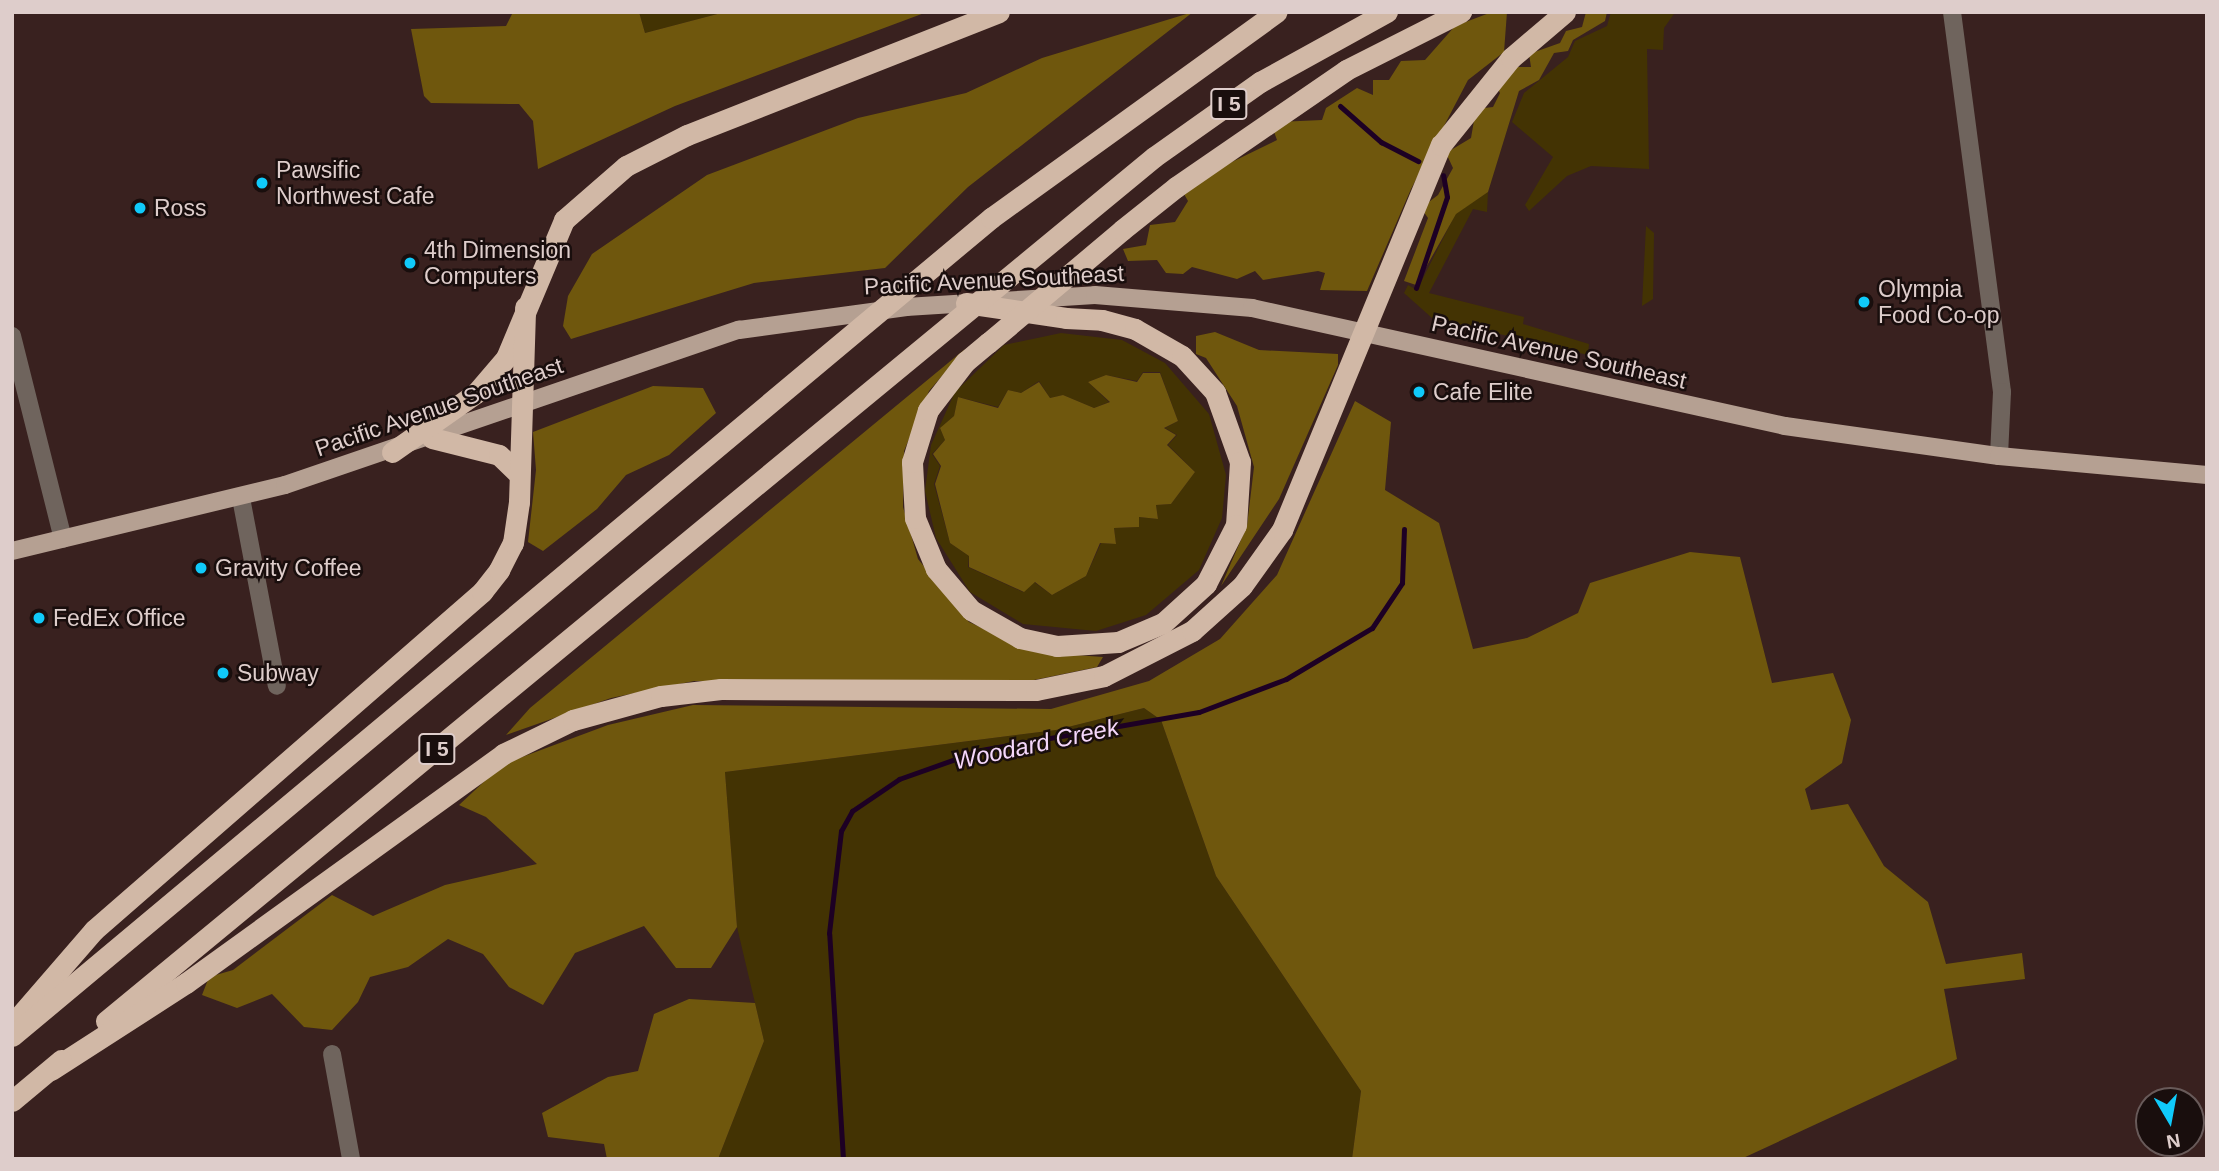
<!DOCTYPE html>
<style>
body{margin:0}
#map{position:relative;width:2219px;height:1171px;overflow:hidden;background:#39211f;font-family:Arial,sans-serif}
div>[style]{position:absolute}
.green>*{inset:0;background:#433303}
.forest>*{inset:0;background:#6f570d}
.stream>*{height:5px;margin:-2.5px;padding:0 2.5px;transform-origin:2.5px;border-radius:2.5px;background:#1d0024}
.minor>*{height:18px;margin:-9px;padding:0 9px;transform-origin:9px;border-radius:9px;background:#6f645d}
.major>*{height:18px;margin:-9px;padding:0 9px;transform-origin:9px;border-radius:9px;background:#b5a092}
.highway>*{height:21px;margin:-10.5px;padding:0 10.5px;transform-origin:10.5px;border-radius:10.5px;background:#d1b8a6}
.dots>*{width:19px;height:19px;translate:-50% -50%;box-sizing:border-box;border:4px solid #190e0d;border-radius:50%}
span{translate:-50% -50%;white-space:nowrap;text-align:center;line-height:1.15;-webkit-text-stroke:5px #190e0d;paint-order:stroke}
.shield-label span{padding:2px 5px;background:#190e0d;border:2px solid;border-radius:5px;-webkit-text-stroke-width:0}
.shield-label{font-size:21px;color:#decdcb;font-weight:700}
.poi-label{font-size:23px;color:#decdcb}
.left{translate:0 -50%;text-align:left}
.street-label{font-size:23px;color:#decdcb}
.water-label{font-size:24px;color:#f6d8fc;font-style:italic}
.frame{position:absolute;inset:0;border:14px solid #decdcb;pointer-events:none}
.north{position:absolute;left:2135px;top:1087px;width:70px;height:70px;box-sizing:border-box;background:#190e0d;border:2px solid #685a59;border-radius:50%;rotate:170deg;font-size:19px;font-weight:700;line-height:28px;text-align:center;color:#decdcb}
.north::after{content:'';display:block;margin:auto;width:24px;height:32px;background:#10cafa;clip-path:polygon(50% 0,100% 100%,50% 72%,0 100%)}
</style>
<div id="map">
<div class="green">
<i style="clip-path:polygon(639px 12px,725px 12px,645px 33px)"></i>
<i style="clip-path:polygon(1611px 12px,1674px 14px,1664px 28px,1663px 50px,1647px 49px,1649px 169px,1591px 166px,1567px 176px,1529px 211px,1525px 205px,1553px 157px,1512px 122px,1524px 93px,1568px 57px,1575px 41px,1607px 26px)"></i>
<i style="clip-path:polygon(1488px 192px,1487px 212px,1473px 209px,1429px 293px,1524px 317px,1523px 324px,1589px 344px,1588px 355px,1432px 318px,1404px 293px,1408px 285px,1417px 290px,1456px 213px)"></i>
<i style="clip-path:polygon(1646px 226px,1654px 233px,1653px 299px,1642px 306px)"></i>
<i style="clip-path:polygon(evenodd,1061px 333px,1122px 340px,1165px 363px,1209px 414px,1226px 475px,1222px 518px,1199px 570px,1146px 615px,1096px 631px,1023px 624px,970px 592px,936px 538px,925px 491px,931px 445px,955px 392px,1004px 345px,1061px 333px,1143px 372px,1160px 372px,1178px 421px,1165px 428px,1177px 435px,1168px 445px,1195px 472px,1171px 504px,1156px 505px,1158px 519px,1139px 517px,1139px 527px,1114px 528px,1116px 544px,1101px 543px,1086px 576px,1052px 595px,1034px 582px,1023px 592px,968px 567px,969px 556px,950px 543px,934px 484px,940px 466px,932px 454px,945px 440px,940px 428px,954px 416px,958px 397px,998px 407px,1008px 390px,1021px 393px,1039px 381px,1050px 398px,1063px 395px,1094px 408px,1109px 402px,1088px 382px,1106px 375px,1137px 381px,1143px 372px)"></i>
<i style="clip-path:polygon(1144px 708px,1161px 720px,1216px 876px,1361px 1091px,1352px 1159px,718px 1159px,764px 1041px,737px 927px,725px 772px,1056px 730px)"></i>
</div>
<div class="forest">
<i style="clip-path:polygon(513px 12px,639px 12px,645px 33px,725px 12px,927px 12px,675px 106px,538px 169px,533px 121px,519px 104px,431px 103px,424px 96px,411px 29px,506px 26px)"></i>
<i style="clip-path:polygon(1193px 12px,968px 187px,885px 268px,754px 283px,571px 339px,563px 326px,568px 296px,592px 254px,707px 175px,858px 118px,966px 93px,1042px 58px)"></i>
<i style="clip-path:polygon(1492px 12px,1507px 12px,1504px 52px,1468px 80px,1411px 189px,1367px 291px,1320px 290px,1325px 273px,1318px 271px,1263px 280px,1255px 271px,1237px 279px,1192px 267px,1183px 274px,1166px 273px,1157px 260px,1128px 261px,1123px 249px,1146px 245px,1150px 225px,1175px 222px,1188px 201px,1184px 194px,1199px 178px,1277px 140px,1273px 129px,1278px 122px,1322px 120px,1326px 108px,1357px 88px,1373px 95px,1373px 80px,1389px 80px,1401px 61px,1425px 60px,1455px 26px)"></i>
<i style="clip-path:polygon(1586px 12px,1607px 12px,1605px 21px,1573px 40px,1568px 51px,1554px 53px,1539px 80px,1519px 91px,1488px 192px,1456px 214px,1416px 285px,1404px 281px,1428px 218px,1421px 208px,1438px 195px,1453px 168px,1446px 153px,1471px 138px,1476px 109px,1493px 107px,1500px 93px,1495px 84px,1513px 67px,1531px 67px,1529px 54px,1560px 43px,1566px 31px,1582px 27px)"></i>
<i style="clip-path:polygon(1215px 332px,1259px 350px,1338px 354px,1338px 365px,1279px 499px,1221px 586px,1247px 526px,1254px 467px,1237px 406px,1206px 358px,1196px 354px,1196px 336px)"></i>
<i style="clip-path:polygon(965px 349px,929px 391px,904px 451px,903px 507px,918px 559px,969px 622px,1034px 652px,1103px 657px,1097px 667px,1029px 681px,694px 681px,611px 698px,506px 735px,530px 708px)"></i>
<i style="clip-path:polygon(1143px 373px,1160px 373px,1178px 421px,1164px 428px,1176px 435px,1167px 445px,1195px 472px,1171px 504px,1156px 505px,1158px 519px,1139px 517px,1139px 527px,1114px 528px,1116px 544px,1100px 543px,1086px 576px,1052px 595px,1035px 582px,1024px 592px,969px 567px,969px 556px,950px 543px,935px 484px,941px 466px,933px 454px,945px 440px,940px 428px,954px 416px,958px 397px,998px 408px,1008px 390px,1021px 393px,1039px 382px,1050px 398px,1063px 395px,1094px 408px,1110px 402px,1088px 382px,1106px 375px,1137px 382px)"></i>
<i style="clip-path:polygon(653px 386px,703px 388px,716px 413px,669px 455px,626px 475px,597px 509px,543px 551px,528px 542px,536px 470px,533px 432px)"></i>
<i style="clip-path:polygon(1355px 401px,1391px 422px,1385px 490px,1439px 523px,1473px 649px,1527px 638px,1578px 613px,1590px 583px,1690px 552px,1740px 557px,1772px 683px,1833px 673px,1851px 720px,1842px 763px,1805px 789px,1811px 810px,1848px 804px,1884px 866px,1928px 902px,1946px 964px,2022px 953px,2025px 979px,1944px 989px,1957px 1059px,1741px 1159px,1352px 1159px,1361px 1091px,1216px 876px,1161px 720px,1144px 708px,1056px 730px,725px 772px,737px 927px,711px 968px,676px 968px,644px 926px,575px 953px,543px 1005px,509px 987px,483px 954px,448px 939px,408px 967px,370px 977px,358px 1002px,332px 1030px,304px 1027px,272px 994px,237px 1008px,202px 995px,209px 977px,233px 970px,332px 895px,373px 916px,445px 885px,537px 864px,486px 817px,459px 805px,503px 764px,608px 725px,693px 705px,1051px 709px,1149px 681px,1220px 639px,1277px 575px)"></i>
<i style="clip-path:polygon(689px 999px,755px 1003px,764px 1041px,718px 1159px,607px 1159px,604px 1144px,548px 1137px,542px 1113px,608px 1077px,638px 1071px,654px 1014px)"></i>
</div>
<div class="stream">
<i style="left:1340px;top:106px;width:55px;rotate:41.3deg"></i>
<i style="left:1381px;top:142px;width:42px;rotate:27.2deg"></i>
<i style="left:1416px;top:288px;width:96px;rotate:-71.2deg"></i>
<i style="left:1447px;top:197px;width:22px;rotate:-100deg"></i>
<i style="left:843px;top:1159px;width:226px;rotate:-93.5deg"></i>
<i style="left:829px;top:933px;width:103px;rotate:-83.3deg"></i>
<i style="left:841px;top:831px;width:23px;rotate:-61deg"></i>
<i style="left:852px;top:811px;width:57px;rotate:-34.2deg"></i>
<i style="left:899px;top:779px;width:87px;rotate:-19.5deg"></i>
<i style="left:981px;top:750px;width:221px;rotate:-9.9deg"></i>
<i style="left:1199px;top:712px;width:93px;rotate:-20.8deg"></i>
<i style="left:1286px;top:679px;width:100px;rotate:-30.7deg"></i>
<i style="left:1372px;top:628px;width:54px;rotate:-56.3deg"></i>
<i style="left:1402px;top:583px;width:54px;rotate:-87.9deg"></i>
</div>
<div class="minor">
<i style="left:1952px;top:12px;width:383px;rotate:82.5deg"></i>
<i style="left:2002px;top:392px;width:64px;rotate:92.7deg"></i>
<i style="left:12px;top:336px;width:209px;rotate:75.9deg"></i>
<i style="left:241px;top:498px;width:191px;rotate:79.2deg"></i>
<i style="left:332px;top:1054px;width:107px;rotate:79.7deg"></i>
</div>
<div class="major">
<i style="left:12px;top:551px;width:281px;rotate:-13.6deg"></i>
<i style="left:285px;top:485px;width:480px;rotate:-18.9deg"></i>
<i style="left:739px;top:330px;width:169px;rotate:-7.8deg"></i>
<i style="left:906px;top:307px;width:189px;rotate:-3.6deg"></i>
<i style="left:1095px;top:295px;width:158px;rotate:4.7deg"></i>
<i style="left:1252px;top:308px;width:546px;rotate:12.48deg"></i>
<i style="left:1785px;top:426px;width:216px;rotate:8deg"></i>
<i style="left:1999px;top:456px;width:209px;rotate:5.2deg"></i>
</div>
<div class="highway">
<i style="left:966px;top:303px;width:101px;rotate:8.5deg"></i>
<i style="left:1066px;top:318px;width:36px;rotate:3deg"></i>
<i style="left:1102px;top:320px;width:34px;rotate:15deg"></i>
<i style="left:1135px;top:329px;width:54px;rotate:29.9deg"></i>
<i style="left:1182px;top:356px;width:49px;rotate:47.5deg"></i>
<i style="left:1215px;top:392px;width:74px;rotate:70.3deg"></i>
<i style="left:1240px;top:462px;width:63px;rotate:93.6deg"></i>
<i style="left:1236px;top:525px;width:66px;rotate:117deg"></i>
<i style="left:1206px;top:584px;width:58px;rotate:137.8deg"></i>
<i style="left:1163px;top:623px;width:49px;rotate:157.1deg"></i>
<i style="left:1118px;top:642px;width:61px;rotate:176.2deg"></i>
<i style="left:1057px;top:646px;width:38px;rotate:-168deg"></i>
<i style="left:1020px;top:638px;width:56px;rotate:-150.3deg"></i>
<i style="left:971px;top:610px;width:54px;rotate:-130.5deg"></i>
<i style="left:936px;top:569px;width:55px;rotate:-112.4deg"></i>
<i style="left:915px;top:518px;width:56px;rotate:-93.1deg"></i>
<i style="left:912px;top:462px;width:54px;rotate:-72.9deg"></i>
<i style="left:928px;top:410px;width:61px;rotate:-52.4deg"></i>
<i style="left:965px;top:362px;width:30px;rotate:-40deg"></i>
<i style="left:988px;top:343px;width:175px;rotate:-40.1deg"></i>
<i style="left:1122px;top:230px;width:69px;rotate:-38.5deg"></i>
<i style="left:1176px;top:187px;width:206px;rotate:-34.5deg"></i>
<i style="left:1346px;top:70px;width:129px;rotate:-26.8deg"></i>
<i style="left:432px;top:438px;width:69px;rotate:14.2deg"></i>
<i style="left:499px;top:455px;width:28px;rotate:44deg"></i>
<i style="left:392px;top:452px;width:103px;rotate:-35.1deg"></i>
<i style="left:476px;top:393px;width:46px;rotate:-49.4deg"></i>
<i style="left:506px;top:358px;width:150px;rotate:-67.2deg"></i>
<i style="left:564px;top:220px;width:82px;rotate:-41.1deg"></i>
<i style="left:626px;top:166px;width:68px;rotate:-26.9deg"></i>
<i style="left:687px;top:135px;width:335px;rotate:-21.5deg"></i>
<i style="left:16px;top:1020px;width:119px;rotate:-49.1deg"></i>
<i style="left:94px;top:930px;width:515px;rotate:-41.06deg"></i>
<i style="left:482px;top:592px;width:28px;rotate:-52deg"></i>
<i style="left:499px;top:570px;width:30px;rotate:-63deg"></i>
<i style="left:513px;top:543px;width:41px;rotate:-81.7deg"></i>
<i style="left:519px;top:502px;width:195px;rotate:-88.2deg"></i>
<i style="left:106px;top:1021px;width:1358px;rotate:-39.5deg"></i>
<i style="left:1154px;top:157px;width:130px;rotate:-35.3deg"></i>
<i style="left:1260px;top:82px;width:145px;rotate:-28.9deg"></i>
<i style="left:12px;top:1036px;width:1276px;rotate:-39.88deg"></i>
<i style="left:991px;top:218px;width:352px;rotate:-35.8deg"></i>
<i style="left:51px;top:1070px;width:161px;rotate:-32.8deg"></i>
<i style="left:186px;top:983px;width:391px;rotate:-35.8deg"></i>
<i style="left:503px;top:754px;width:78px;rotate:-25.9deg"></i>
<i style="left:573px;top:720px;width:91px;rotate:-15.3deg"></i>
<i style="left:661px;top:696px;width:60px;rotate:-6.7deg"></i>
<i style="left:721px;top:689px;width:315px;rotate:0.2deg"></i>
<i style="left:1036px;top:690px;width:69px;rotate:-11.6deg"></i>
<i style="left:1104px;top:676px;width:99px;rotate:-27.1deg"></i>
<i style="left:1192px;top:631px;width:67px;rotate:-42deg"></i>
<i style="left:1242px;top:586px;width:69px;rotate:-54.5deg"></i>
<i style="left:1282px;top:530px;width:417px;rotate:-67.6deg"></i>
<i style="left:1441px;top:145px;width:112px;rotate:-51.2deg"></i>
<i style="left:1511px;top:58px;width:71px;rotate:-40.4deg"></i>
<i style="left:12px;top:1101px;width:64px;rotate:-39.9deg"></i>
</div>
<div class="dots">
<i style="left:262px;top:183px;background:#10cafa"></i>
<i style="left:140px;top:208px;background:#10cafa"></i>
<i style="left:410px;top:263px;background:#10cafa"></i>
<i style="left:1864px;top:302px;background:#10cafa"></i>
<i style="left:1419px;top:392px;background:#10cafa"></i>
<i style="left:201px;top:568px;background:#10cafa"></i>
<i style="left:39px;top:618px;background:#10cafa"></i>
<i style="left:223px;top:673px;background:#10cafa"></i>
</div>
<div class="shield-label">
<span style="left:1229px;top:104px">I 5</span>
<span style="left:437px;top:749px">I 5</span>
</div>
<div class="poi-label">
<span class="left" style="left:276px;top:183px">Pawsific<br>Northwest Cafe</span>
<span class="left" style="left:154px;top:208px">Ross</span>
<span class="left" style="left:424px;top:263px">4th Dimension<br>Computers</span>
<span class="left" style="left:1878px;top:302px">Olympia<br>Food Co-op</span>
<span class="left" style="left:1433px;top:392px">Cafe Elite</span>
<span class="left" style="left:215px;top:568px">Gravity Coffee</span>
<span class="left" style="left:53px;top:618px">FedEx Office</span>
<span class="left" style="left:237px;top:673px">Subway</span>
</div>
<div class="street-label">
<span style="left:994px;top:280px;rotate:-3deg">Pacific Avenue Southeast</span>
<span style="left:1559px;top:352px;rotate:13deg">Pacific Avenue Southeast</span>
<span style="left:439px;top:407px;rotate:-19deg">Pacific Avenue Southeast</span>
</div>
<div class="water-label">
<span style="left:1036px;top:744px;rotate:-12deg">Woodard Creek</span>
</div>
<div class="frame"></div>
<div class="north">N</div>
</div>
